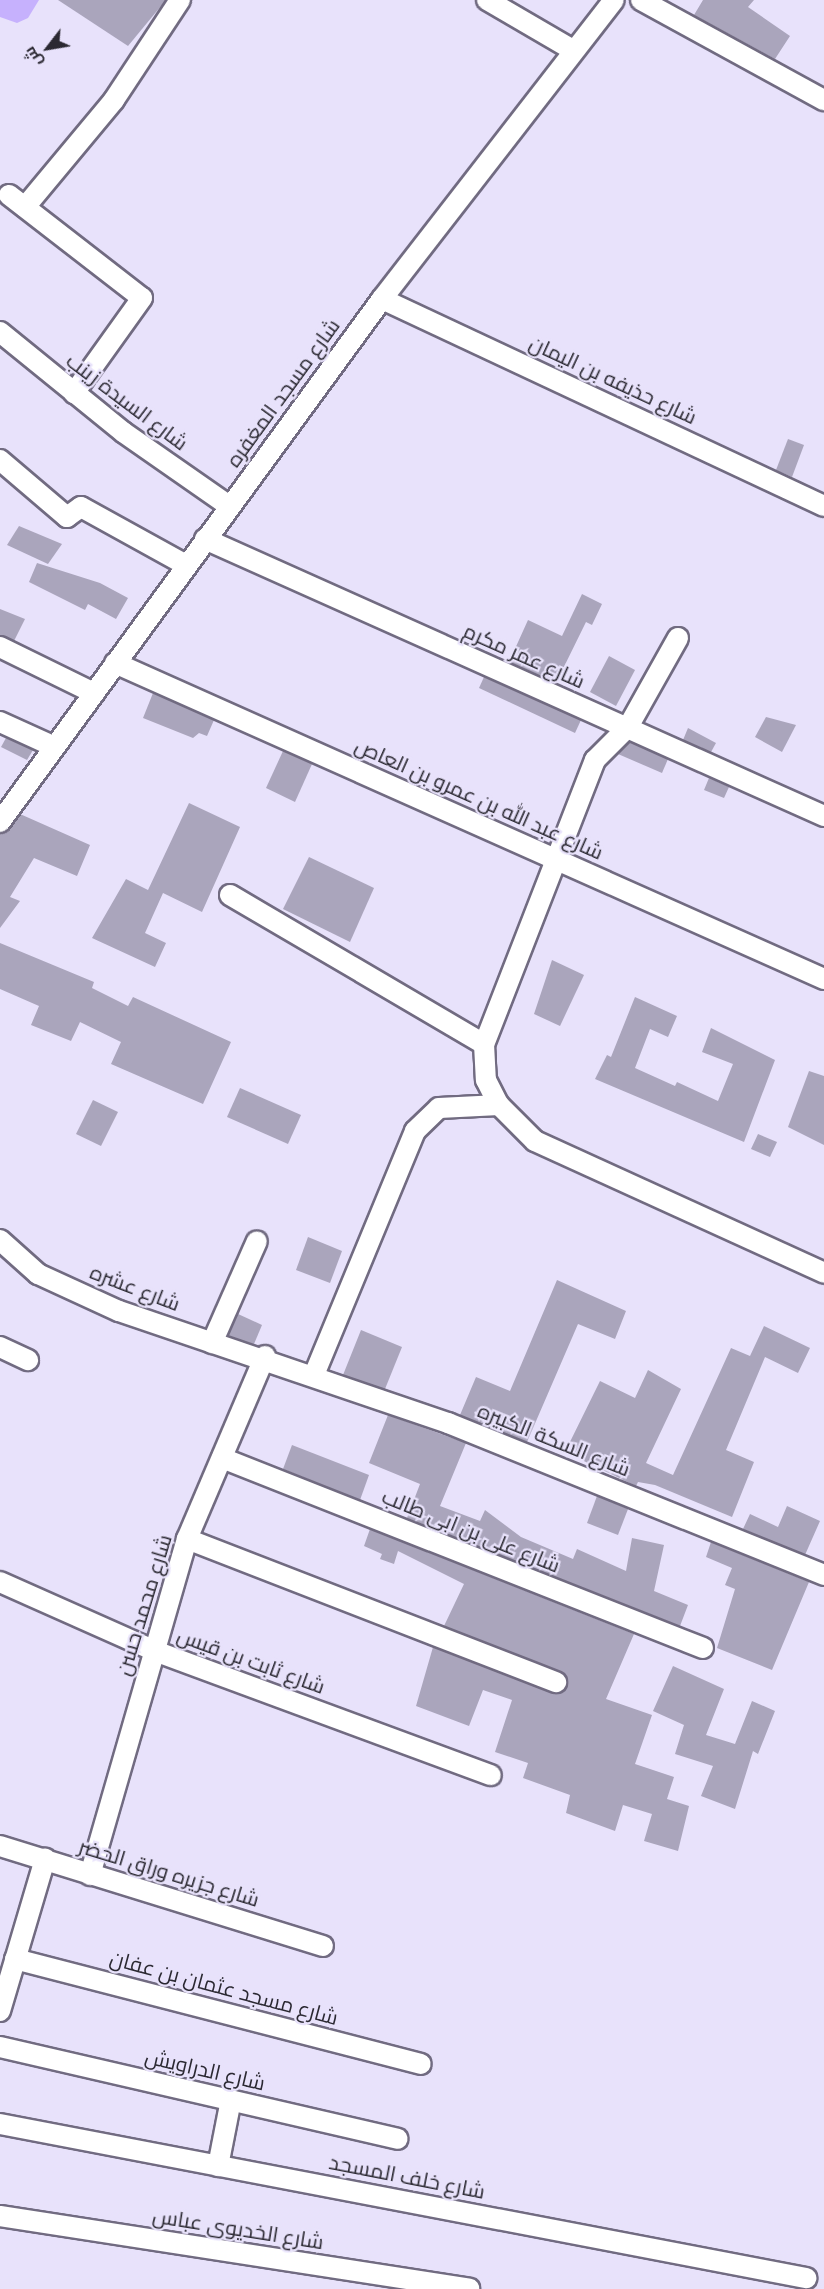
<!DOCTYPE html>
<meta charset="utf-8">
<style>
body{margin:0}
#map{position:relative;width:824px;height:2289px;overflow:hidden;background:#e8e2fb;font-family:Merriweather,Cairo,serif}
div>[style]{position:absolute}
.water>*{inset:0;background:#c6b1fd}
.building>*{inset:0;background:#aaa5bc}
.roads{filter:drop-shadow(2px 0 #716b81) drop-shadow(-2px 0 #716b81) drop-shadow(0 2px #716b81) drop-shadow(0 -2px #716b81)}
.minor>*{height:20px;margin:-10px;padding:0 10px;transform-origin:10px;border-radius:10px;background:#fff}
span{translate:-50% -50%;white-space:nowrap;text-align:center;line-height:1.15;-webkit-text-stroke:4.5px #e8e2fb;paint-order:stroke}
.street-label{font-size:21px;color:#2b2932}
.north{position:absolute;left:18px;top:18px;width:60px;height:60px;-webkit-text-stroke:4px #e8e2fb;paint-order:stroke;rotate:239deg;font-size:16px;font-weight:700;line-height:24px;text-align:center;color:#2b2932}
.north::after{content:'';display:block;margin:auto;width:21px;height:27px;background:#2b2932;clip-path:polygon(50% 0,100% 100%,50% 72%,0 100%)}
</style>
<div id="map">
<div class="water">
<i style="clip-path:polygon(0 0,39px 0,28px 18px,17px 23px,0 17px)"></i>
</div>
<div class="building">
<i style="clip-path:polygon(58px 0,166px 0,128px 46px)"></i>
<i style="clip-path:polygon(703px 0,754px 0,748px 7px,790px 36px,775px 59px,694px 15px)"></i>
<i style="clip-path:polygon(788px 439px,804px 445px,792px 477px,776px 470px)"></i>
<i style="clip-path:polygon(19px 526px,62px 544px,48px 564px,7px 545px)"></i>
<i style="clip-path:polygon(37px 563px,100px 583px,128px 598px,116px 619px,88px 604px,85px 610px,29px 582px)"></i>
<i style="clip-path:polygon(582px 594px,602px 604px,592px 625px,586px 622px,556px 683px,509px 662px,528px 620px,562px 636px)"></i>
<i style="clip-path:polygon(0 609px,25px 619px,14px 641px,0 635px)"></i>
<i style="clip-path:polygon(609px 656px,635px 670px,616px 706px,590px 692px)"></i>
<i style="clip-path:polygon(484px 677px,581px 720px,575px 733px,479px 688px)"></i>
<i style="clip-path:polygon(153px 693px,214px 720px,207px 736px,199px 733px,193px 738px,143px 718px)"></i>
<i style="clip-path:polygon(766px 717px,796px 725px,782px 752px,755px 737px)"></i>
<i style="clip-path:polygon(688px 728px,716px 743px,711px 752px,683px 740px)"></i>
<i style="clip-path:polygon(6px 738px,33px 750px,27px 760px,1px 747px)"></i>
<i style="clip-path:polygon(630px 742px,668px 759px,662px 773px,618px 754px)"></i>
<i style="clip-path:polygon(283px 751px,312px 764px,295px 802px,266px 788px)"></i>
<i style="clip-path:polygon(709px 778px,729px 787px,724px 798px,704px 790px)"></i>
<i style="clip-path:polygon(189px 803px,240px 827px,202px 912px,163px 893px,145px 933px,166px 943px,155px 967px,92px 938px,126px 879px,148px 890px)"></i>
<i style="clip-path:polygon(20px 814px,90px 845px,77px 876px,34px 858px,10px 897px,20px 901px,0 928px,0 834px)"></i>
<i style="clip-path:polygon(309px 857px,374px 888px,350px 942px,283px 909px)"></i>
<i style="clip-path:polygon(0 943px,94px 982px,92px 988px,128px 1006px,133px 997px,231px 1042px,203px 1104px,111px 1064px,121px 1042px,80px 1022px,71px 1041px,31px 1025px,39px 1006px,0 989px)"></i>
<i style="clip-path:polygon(552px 960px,584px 975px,560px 1026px,534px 1014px)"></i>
<i style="clip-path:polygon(635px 997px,677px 1016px,668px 1037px,650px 1029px,635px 1068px,675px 1086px,677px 1082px,718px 1101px,733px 1064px,702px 1052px,711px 1028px,775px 1060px,744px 1142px,595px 1079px,607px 1055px,611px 1057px)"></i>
<i style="clip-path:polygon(809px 1071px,824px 1076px,824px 1145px,788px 1127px)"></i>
<i style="clip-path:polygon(240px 1088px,301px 1115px,288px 1144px,227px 1117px)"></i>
<i style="clip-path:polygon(93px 1100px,118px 1112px,101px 1146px,76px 1134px)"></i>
<i style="clip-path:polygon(758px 1134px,777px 1142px,770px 1157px,751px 1149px)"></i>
<i style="clip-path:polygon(308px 1237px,342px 1251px,330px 1283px,296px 1270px)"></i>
<i style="clip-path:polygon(557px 1280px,626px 1311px,615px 1339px,578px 1324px,527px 1442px,460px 1415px,476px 1377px,510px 1391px)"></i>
<i style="clip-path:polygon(238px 1314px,262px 1325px,254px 1344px,228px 1336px)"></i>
<i style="clip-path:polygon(764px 1326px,810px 1348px,798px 1373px,765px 1357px,726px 1450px,754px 1462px,732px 1517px,655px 1485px,638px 1482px,636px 1486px,565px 1452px,600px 1381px,635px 1398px,648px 1370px,681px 1389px,646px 1463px,673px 1475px,731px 1348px,750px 1356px)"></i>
<i style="clip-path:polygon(361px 1330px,402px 1347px,385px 1389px,343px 1375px)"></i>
<i style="clip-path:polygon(388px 1415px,466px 1443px,440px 1506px,480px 1521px,485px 1510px,521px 1537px,573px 1559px,577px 1549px,626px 1571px,632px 1538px,664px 1545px,654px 1591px,688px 1605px,680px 1626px,407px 1518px,420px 1484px,369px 1463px)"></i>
<i style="clip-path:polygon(292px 1445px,369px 1475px,360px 1500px,283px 1469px)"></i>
<i style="clip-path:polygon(597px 1496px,628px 1509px,618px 1535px,587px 1523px)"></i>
<i style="clip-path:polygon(787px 1506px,820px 1521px,805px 1555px,743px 1529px,750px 1514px,778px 1527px)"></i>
<i style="clip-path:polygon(370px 1529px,634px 1634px,606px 1699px,652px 1715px,635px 1764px,674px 1777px,667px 1799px,689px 1806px,678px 1851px,644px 1841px,652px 1814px,623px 1805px,615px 1831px,566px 1813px,570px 1795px,523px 1778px,528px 1763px,495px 1752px,512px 1700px,483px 1690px,469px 1726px,416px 1706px,433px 1647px,552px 1693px,564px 1691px,568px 1680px,560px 1671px,444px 1626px,464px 1584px,398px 1551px,394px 1564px,380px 1559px,382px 1554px,364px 1546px)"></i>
<i style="clip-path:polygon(711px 1542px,809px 1582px,772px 1670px,717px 1648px,735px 1589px,725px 1585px,732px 1568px,706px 1557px)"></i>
<i style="clip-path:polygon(673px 1666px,724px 1689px,706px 1735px,735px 1744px,752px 1701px,775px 1711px,758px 1754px,753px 1751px,735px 1809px,701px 1796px,713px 1766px,675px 1754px,684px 1725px,653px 1711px)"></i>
</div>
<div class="roads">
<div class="minor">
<i style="left:487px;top:0;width:99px;rotate:30.2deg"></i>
<i style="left:641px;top:0;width:209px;rotate:28.7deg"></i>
<i style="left:9px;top:195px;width:168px;rotate:37.8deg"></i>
<i style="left:142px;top:298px;width:117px;rotate:125.6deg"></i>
<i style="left:25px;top:207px;width:139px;rotate:-50.2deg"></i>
<i style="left:114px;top:100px;width:120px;rotate:-56.6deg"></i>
<i style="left:382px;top:299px;width:488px;rotate:25.1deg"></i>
<i style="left:0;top:332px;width:159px;rotate:39.1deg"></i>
<i style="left:123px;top:432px;width:129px;rotate:34.9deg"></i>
<i style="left:0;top:460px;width:88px;rotate:40.4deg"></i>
<i style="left:67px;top:517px;width:17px;rotate:-36deg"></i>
<i style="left:81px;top:507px;width:120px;rotate:28.9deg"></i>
<i style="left:205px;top:539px;width:678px;rotate:24.11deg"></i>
<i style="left:678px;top:638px;width:102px;rotate:119.3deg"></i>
<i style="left:628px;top:727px;width:47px;rotate:135deg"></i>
<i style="left:595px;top:760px;width:305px;rotate:111.3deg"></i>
<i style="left:484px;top:1044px;width:36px;rotate:87deg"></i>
<i style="left:486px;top:1080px;width:28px;rotate:63deg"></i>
<i style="left:499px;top:1105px;width:51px;rotate:45deg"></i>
<i style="left:535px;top:1141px;width:318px;rotate:24.5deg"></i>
<i style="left:0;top:647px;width:105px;rotate:26.1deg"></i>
<i style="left:115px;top:663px;width:776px;rotate:24.02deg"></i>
<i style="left:0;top:722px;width:60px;rotate:24.4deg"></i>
<i style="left:0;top:822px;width:648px;rotate:-53.86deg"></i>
<i style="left:382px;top:299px;width:378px;rotate:-52.2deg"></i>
<i style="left:230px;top:895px;width:294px;rotate:30.4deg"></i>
<i style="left:0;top:1240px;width:51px;rotate:41.8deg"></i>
<i style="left:38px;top:1274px;width:89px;rotate:24.6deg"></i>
<i style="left:119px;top:1311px;width:348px;rotate:18.8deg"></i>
<i style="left:448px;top:1423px;width:406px;rotate:22deg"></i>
<i style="left:212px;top:1343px;width:111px;rotate:-66.2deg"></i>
<i style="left:0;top:1347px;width:31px;rotate:25deg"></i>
<i style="left:314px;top:1375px;width:264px;rotate:-67.5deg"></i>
<i style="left:415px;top:1131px;width:33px;rotate:-44deg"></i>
<i style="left:439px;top:1108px;width:60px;rotate:-2.9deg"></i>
<i style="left:222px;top:1458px;width:517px;rotate:21.55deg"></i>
<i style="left:187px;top:1539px;width:396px;rotate:21.2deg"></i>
<i style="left:0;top:1582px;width:170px;rotate:24deg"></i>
<i style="left:155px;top:1651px;width:358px;rotate:20.3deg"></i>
<i style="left:0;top:1846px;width:338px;rotate:17.2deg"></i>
<i style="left:90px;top:1875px;width:350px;rotate:-73.9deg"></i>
<i style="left:187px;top:1539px;width:199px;rotate:-66.9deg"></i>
<i style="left:15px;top:1959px;width:419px;rotate:14.5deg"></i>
<i style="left:0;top:2011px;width:159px;rotate:-73.5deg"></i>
<i style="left:0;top:2047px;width:408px;rotate:13deg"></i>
<i style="left:0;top:2124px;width:821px;rotate:10.82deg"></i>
<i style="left:218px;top:2166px;width:67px;rotate:-78.9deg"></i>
<i style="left:0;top:2216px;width:475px;rotate:8.8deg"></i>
</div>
</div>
<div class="street-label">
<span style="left:613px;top:380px;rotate:25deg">شارع حذيفه بن اليمان</span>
<span style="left:283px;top:393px;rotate:-54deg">شارع مسجد المغفره</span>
<span style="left:127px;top:402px;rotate:37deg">شارع السيدة زينب</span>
<span style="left:524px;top:656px;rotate:24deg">شارع عمر مكرم</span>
<span style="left:479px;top:799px;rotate:24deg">شارع عبد الله بن عمرو بن العاص</span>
<span style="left:135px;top:1288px;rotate:21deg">شارع عشره</span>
<span style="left:554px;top:1440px;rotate:22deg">شارع السكة الكبيره</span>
<span style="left:471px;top:1531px;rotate:22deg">شارع على بن ابى طالب</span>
<span style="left:144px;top:1605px;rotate:-73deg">شارع محمد حسن</span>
<span style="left:251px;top:1661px;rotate:20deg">شارع ثابت بن قيس</span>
<span style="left:169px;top:1873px;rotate:17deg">شارع جزيره وراق الحضر</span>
<span style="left:224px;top:1988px;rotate:15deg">شارع مسجد عثمان بن عفان</span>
<span style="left:205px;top:2070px;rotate:13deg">شارع الدراويش</span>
<span style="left:407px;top:2177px;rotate:11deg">شارع خلف المسجد</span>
<span style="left:238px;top:2229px;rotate:9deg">شارع الخديوى عباس</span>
</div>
<div class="north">ش</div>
</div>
